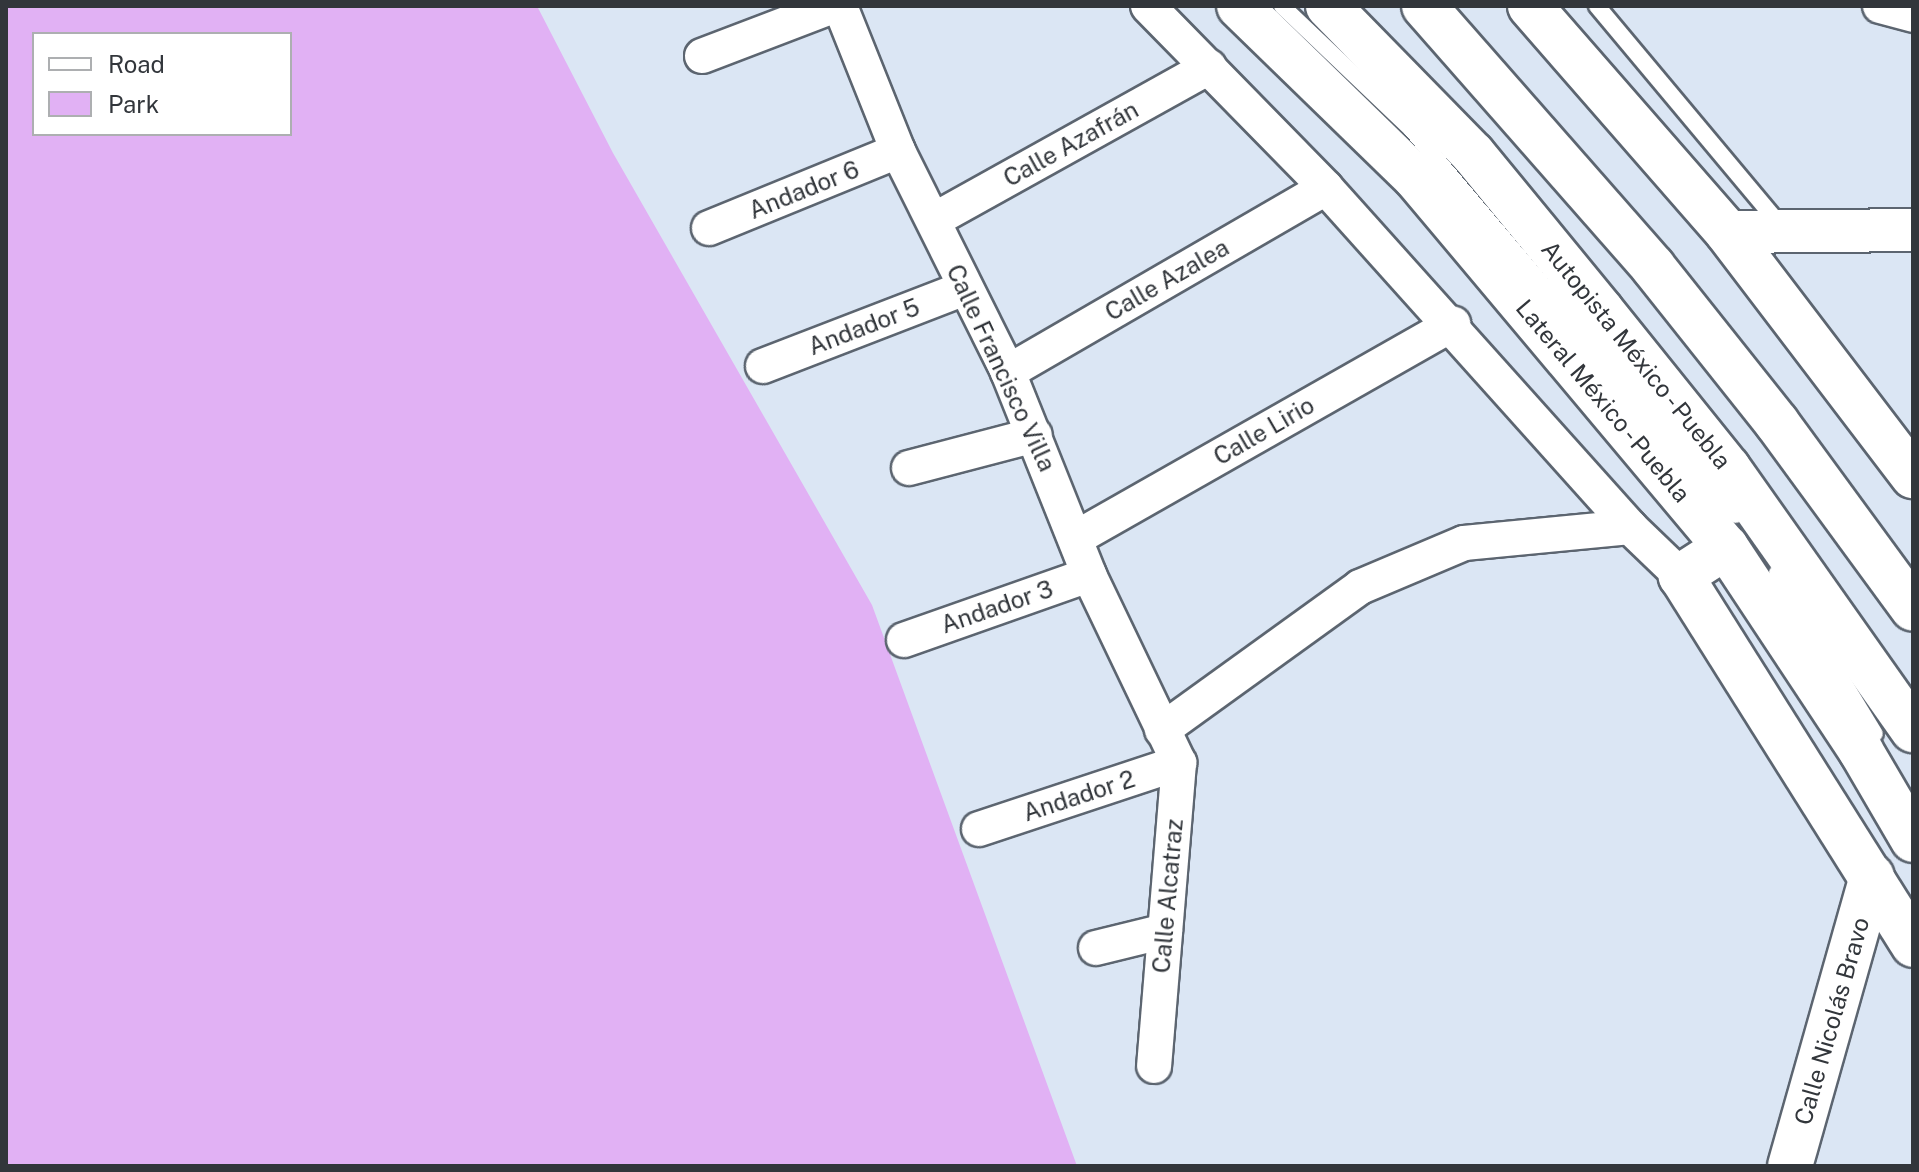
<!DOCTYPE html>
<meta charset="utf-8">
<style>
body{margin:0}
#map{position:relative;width:1919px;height:1172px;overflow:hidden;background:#dbe6f4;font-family:"Public Sans",sans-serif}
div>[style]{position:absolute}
.green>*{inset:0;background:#e1b1f4}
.roads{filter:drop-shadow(2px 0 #5c6570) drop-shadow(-2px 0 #5c6570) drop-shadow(0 2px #5c6570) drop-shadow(0 -2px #5c6570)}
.service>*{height:16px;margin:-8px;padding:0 8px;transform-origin:8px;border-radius:8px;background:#fff}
.minor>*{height:34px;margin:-17px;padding:0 17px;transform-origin:17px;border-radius:17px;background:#fff}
.tertiary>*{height:42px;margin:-21px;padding:0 21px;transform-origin:21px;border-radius:21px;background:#fff}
.secondary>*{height:44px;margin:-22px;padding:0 22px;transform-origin:22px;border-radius:22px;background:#fff}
.trunk>*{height:44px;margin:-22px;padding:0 22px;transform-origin:22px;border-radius:22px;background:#fff}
.motorway>*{height:44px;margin:-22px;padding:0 22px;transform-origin:22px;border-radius:22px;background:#fff}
span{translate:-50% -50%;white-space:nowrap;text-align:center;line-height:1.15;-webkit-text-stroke:8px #fff;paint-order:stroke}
.street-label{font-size:24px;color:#32363b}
.frame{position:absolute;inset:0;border:8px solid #32363b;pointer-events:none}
.legend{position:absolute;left:32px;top:32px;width:260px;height:104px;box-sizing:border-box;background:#fff;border:2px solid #adafb1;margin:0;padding:10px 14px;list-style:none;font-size:24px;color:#32363b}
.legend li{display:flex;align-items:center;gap:16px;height:40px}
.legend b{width:40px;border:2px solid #adafb1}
</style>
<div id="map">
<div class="green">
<i style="clip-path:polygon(evenodd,6px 6px,537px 6px,613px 153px,872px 605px,1077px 1166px,6px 1166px,6px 6px,34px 34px,290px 34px,290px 134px,34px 134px,34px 34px)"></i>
</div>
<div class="roads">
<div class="service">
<i style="left:1282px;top:6px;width:180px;rotate:43.6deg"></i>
<i style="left:1412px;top:130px;width:503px;rotate:49.92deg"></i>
<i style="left:1597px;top:6px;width:288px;rotate:50.1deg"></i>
<i style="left:1777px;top:573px;width:188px;rotate:58.7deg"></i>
</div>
<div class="minor">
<i style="left:840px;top:6px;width:156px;rotate:68.2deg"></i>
<i style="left:898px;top:151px;width:247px;rotate:63.5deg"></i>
<i style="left:1008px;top:372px;width:219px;rotate:68.2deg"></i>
<i style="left:1089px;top:575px;width:208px;rotate:64.4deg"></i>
<i style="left:1179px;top:763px;width:304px;rotate:94.7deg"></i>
<i style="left:1148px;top:6px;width:255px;rotate:45.6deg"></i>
<i style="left:1326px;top:188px;width:455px;rotate:48.1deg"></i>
<i style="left:1630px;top:527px;width:71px;rotate:43.9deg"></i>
<i style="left:1880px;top:6px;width:34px;rotate:15deg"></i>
<i style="left:702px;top:56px;width:140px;rotate:-20.9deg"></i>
<i style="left:934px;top:220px;width:315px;rotate:-29.1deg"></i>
<i style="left:709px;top:228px;width:204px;rotate:-22.2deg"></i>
<i style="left:763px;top:366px;width:217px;rotate:-21.1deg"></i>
<i style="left:1008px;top:372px;width:367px;rotate:-30.1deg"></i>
<i style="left:909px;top:468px;width:130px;rotate:-14.7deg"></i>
<i style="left:1076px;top:538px;width:434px;rotate:-29.6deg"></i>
<i style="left:904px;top:640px;width:196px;rotate:-19.4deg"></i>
<i style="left:1162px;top:730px;width:244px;rotate:-35.8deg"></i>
<i style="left:1360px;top:587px;width:113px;rotate:-22.9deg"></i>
<i style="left:1464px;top:543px;width:167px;rotate:-5.5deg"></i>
<i style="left:979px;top:829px;width:211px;rotate:-18.3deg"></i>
<i style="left:1096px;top:948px;width:71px;rotate:-13.8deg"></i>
</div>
<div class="tertiary">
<i style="left:1727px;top:232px;width:186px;rotate:-0.6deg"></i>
</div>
<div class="secondary">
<i style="left:1726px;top:547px;width:54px;rotate:147.2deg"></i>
<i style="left:1681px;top:576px;width:436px;rotate:57.8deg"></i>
<i style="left:1790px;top:1166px;width:301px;rotate:-74.2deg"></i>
</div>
<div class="trunk">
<i style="left:1239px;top:6px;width:245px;rotate:44.2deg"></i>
<i style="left:1415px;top:177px;width:483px;rotate:50deg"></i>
<i style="left:1726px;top:547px;width:245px;rotate:56.5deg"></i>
<i style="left:1861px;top:751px;width:103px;rotate:59.7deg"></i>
<i style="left:1530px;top:6px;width:300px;rotate:48.9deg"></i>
<i style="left:1727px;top:232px;width:307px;rotate:52.7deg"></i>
</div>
<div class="motorway">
<i style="left:1328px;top:6px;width:207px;rotate:45.6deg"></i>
<i style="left:1473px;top:154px;width:202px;rotate:50.6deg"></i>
<i style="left:1601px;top:310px;width:203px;rotate:51.2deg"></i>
<i style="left:1728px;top:468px;width:321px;rotate:54.8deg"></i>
<i style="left:1424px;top:6px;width:347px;rotate:48.7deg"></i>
<i style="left:1653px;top:267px;width:199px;rotate:51.5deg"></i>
<i style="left:1777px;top:423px;width:230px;rotate:53.8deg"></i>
</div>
</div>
<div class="street-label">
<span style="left:1071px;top:144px;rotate:-29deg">Calle Azafrán</span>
<span style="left:804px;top:190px;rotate:-22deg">Andador 6</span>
<span style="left:1167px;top:280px;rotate:-30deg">Calle Azalea</span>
<span style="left:864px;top:327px;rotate:-21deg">Andador 5</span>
<span style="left:1636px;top:355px;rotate:51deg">Autopista México - Puebla</span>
<span style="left:1001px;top:368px;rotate:65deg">Calle Francisco Villa</span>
<span style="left:1603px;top:401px;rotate:50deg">Lateral México - Puebla</span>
<span style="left:1264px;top:431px;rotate:-30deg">Calle Lirio</span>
<span style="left:997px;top:607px;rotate:-19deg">Andador 3</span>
<span style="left:1079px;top:796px;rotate:-18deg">Andador 2</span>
<span style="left:1168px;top:896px;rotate:-85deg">Calle Alcatraz</span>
<span style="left:1832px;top:1021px;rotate:-74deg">Calle Nicolás Bravo</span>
</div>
<div class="frame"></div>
<ul class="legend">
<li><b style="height:10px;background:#fff"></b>Road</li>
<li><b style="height:22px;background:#e1b1f4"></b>Park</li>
</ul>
</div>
